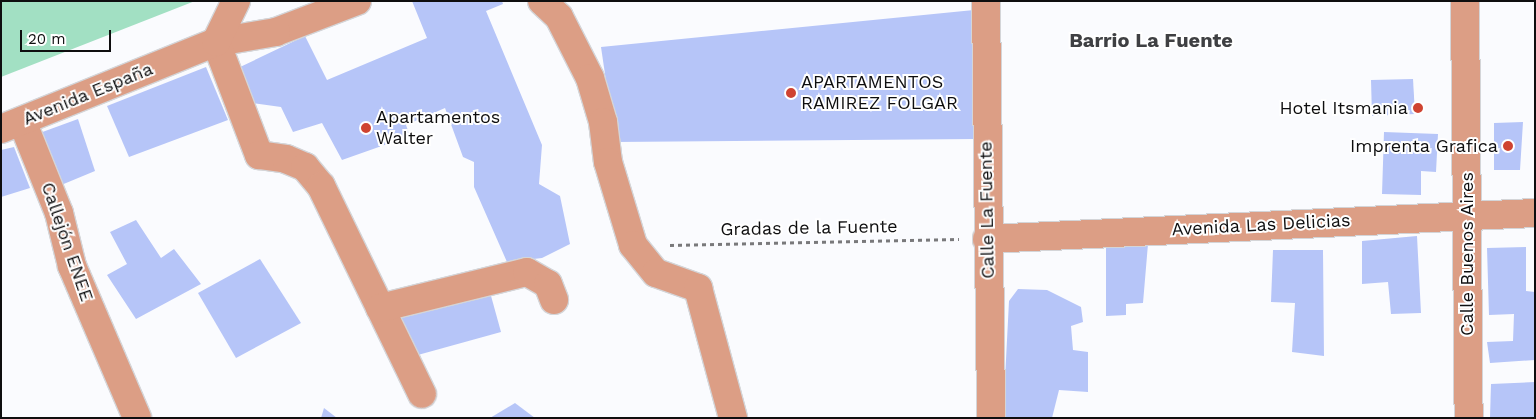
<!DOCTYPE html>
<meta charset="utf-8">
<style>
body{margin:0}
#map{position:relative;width:1536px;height:419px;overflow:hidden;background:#fafbfe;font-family:"Work Sans",sans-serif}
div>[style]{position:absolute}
.green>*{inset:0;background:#a2e0c3}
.building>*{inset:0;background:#b6c5f8}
.path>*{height:3px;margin-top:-1.5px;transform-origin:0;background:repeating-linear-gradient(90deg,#79797b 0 4px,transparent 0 8px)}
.roads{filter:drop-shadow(1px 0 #d4d5d8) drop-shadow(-1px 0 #d4d5d8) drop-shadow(0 1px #d4d5d8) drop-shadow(0 -1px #d4d5d8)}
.minor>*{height:28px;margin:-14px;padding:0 14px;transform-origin:14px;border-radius:14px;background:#dc9e85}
.dots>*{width:14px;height:14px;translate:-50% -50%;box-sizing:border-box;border:2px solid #fff;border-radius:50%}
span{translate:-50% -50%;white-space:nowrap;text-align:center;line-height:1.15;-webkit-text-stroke:4px #fff;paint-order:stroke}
.poi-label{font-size:18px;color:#0e0e0f}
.left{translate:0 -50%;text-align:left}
.right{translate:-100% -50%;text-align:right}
.street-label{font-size:18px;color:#0e0e0f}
.quarter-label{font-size:20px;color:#3f4043;font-weight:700}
.frame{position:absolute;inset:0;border:2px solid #0e0e0f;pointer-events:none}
.scale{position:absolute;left:20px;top:30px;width:91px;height:22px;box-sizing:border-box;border:2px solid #0e0e0f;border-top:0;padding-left:6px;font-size:15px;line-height:18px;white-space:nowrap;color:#0e0e0f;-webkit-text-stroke:4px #fff;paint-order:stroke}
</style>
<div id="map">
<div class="green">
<i style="clip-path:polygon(1px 1px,195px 1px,1px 77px)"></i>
</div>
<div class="building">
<i style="clip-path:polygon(412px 1px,502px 1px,503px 4px,486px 11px,542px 145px,539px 184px,560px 196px,570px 244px,542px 258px,507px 262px,474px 187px,474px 162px,463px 157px,445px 108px,406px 125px,410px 136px,342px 160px,322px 123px,293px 132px,281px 107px,253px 103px,238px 68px,305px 36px,327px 80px,427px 38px)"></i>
<i style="clip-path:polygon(974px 10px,975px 139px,615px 142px,601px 47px)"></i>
<i style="clip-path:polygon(206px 67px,228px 120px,129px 157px,107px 106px)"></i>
<i style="clip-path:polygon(1413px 79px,1415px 114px,1372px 116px,1371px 80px)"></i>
<i style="clip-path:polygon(78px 119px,95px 171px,54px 188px,37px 134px)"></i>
<i style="clip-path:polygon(1523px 122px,1520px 170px,1494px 170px,1494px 123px)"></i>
<i style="clip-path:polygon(1384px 132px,1438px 134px,1436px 172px,1421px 171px,1421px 195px,1382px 194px)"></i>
<i style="clip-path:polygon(14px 147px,30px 188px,1px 197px,1px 150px)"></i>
<i style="clip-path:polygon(136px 220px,161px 258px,174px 249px,201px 284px,136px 319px,107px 275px,127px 264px,110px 232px)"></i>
<i style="clip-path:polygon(1417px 236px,1421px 313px,1391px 314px,1388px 282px,1362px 284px,1362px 241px)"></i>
<i style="clip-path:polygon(1106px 241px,1148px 244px,1143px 303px,1126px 304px,1126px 315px,1106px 316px)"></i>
<i style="clip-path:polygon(1526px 247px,1526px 291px,1535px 292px,1535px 360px,1490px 363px,1487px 342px,1513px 341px,1514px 314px,1489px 315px,1487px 248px)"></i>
<i style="clip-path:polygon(1273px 250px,1323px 250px,1324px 356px,1292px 352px,1295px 303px,1271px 302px)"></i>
<i style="clip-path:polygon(260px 259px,301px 323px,236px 358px,198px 293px)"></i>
<i style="clip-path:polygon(488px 285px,501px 332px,407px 358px,384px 310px)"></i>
<i style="clip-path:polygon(1018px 289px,1047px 290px,1081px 307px,1083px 322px,1071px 326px,1073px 350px,1088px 352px,1088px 392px,1059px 390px,1052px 418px,1003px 418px,1009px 301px)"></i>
<i style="clip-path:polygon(1535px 382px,1535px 418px,1490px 418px,1491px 384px)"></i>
<i style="clip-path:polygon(515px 403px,535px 418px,490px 418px)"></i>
<i style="clip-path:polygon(324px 408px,337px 418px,321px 418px)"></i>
</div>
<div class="path">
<i style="left:670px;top:245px;width:289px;rotate:-1.2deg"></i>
</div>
<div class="roads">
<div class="minor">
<i style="left:357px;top:1px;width:87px;rotate:159.1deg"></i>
<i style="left:276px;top:32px;width:61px;rotate:170.5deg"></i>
<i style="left:216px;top:42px;width:121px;rotate:69.2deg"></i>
<i style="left:259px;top:155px;width:27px;rotate:8deg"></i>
<i style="left:286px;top:159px;width:21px;rotate:23deg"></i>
<i style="left:305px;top:167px;width:25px;rotate:50deg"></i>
<i style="left:321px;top:186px;width:231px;rotate:64.1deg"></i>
<i style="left:542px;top:1px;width:23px;rotate:43deg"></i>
<i style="left:559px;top:17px;width:68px;rotate:63.1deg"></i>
<i style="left:590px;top:78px;width:46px;rotate:73.5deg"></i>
<i style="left:603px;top:122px;width:40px;rotate:82.9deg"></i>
<i style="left:608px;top:162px;width:87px;rotate:73.2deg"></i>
<i style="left:633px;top:245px;width:36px;rotate:51deg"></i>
<i style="left:656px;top:273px;width:45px;rotate:19.7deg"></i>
<i style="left:698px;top:288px;width:135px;rotate:74.9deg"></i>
<i style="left:986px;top:1px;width:417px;rotate:89.3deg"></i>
<i style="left:1465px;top:1px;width:417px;rotate:89.5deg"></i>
<i style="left:22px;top:121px;width:99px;rotate:68.1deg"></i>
<i style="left:59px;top:213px;width:55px;rotate:76.2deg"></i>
<i style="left:72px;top:266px;width:165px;rotate:66.8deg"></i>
<i style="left:1px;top:129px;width:232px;rotate:-22deg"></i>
<i style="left:216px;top:42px;width:46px;rotate:-64deg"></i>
<i style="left:987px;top:239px;width:549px;rotate:-2.72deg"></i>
<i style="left:380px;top:308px;width:151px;rotate:-13.8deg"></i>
<i style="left:527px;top:272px;width:24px;rotate:30deg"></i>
<i style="left:548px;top:284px;width:17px;rotate:69deg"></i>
</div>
</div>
<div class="dots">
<i style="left:791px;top:93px;background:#cf4331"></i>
<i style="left:1418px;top:108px;background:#cf4331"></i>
<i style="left:366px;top:128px;background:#cf4331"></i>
<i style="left:1508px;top:146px;background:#cf4331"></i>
</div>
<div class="poi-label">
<span class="left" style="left:801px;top:93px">APARTAMENTOS<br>RAMIREZ FOLGAR</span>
<span class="right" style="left:1408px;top:108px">Hotel Itsmania</span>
<span class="left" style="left:376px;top:128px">Apartamentos<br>Walter</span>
<span class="right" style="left:1498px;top:146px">Imprenta Grafica</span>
</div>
<div class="street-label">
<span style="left:88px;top:94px;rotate:-22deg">Avenida España</span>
<span style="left:987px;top:210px;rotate:-91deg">Calle La Fuente</span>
<span style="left:1261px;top:225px;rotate:-3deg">Avenida Las Delicias</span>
<span style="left:809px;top:228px;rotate:-1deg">Gradas de la Fuente</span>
<span style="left:67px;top:242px;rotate:71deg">Callejón ENEE</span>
<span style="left:1467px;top:254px;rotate:-90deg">Calle Buenos Aires</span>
</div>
<div class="quarter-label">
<span style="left:1151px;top:40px">Barrio La Fuente</span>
</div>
<div class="frame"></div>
<div class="scale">20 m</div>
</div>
